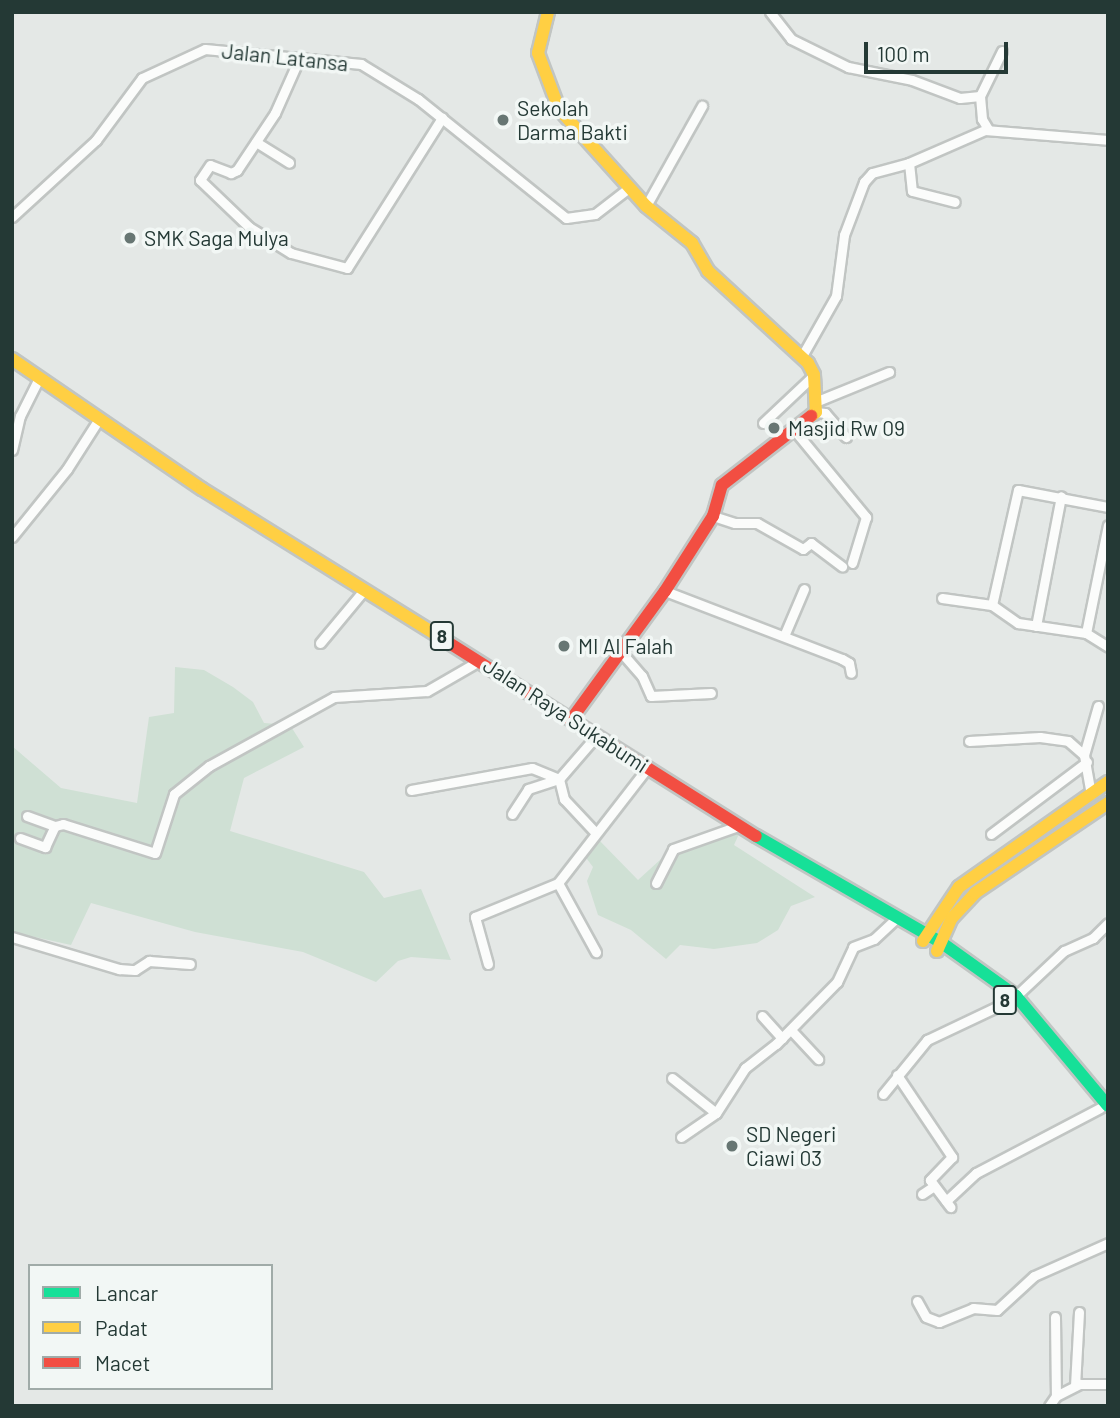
<!DOCTYPE html>
<style>
body{margin:0}
#map{position:relative;width:1120px;height:1418px;overflow:hidden;background:#e4e8e6;font-family:Barlow,sans-serif}
div>[style]{position:absolute}
.green>*{inset:0;background:#cfe0d4}
.roads{filter:drop-shadow(2px 0 #c1c5c3) drop-shadow(-2px 0 #c1c5c3) drop-shadow(0 2px #c1c5c3) drop-shadow(0 -2px #c1c5c3)}
.street>*{height:9px;margin:-4.5px;padding:0 4.5px;transform-origin:4.5px;border-radius:4.5px;background:#fbfcfb}
.fast>*{height:12px;margin:-6px;padding:0 6px;transform-origin:6px;border-radius:6px;background:#16e098}
.slow>*{height:12px;margin:-6px;padding:0 6px;transform-origin:6px;border-radius:6px;background:#ffcf43}
.jam>*{height:12px;margin:-6px;padding:0 6px;transform-origin:6px;border-radius:6px;background:#f24e42}
.dots>*{width:19px;height:19px;translate:-50% -50%;box-sizing:border-box;border:4px solid #f2f7f5;border-radius:50%}
span{translate:-50% -50%;white-space:nowrap;text-align:center;line-height:1.15;-webkit-text-stroke:7px #f2f7f5;paint-order:stroke}
.shield-label span{padding:2px 5px;background:#f2f7f5;border:2px solid;border-radius:5px;-webkit-text-stroke-width:0}
.shield-label{font-size:19px;color:#243935;font-weight:700}
.street-label{font-size:21px;color:#243935}
.poi-label{font-size:21px;color:#243935}
.left{translate:0 -50%;text-align:left}
.frame{position:absolute;inset:0;border:14px solid #243935;pointer-events:none}
.legend{position:absolute;left:28px;top:1264px;width:245px;height:126px;box-sizing:border-box;background:#f2f7f5;border:2px solid #a0aba8;margin:0;padding:9px 12px;list-style:none;font-size:21px;color:#243935}
.legend li{display:flex;align-items:center;gap:14px;height:35px}
.legend b{width:35px;border:2px solid #a0aba8}
.scale{position:absolute;left:864px;top:42px;width:144px;height:32px;box-sizing:border-box;border:4px solid #243935;border-top:0;padding-left:9px;font-size:21px;line-height:24px;white-space:nowrap;color:#243935;-webkit-text-stroke:5px #f2f7f5;paint-order:stroke}
</style>
<div id="map">
<div class="green">
<i style="clip-path:polygon(175px 667px,204px 670px,233px 687px,253px 702px,264px 723px,290px 725px,304px 747px,244px 778px,230px 831px,364px 872px,384px 898px,421px 889px,451px 960px,411px 957px,398px 961px,376px 982px,303px 952px,195px 932px,91px 903px,71px 945px,12px 932px,12px 746px,61px 788px,137px 803px,149px 717px,174px 713px)"></i>
<i style="clip-path:polygon(729px 832px,739px 834px,734px 845px,815px 897px,791px 906px,778px 930px,757px 943px,714px 949px,680px 945px,666px 959px,631px 930px,598px 915px,587px 881px,593px 867px,584px 855px,597px 838px,638px 880px,672px 849px)"></i>
</div>
<div class="roads">
<div class="street">
<i style="left:770px;top:12px;width:34px;rotate:52deg"></i>
<i style="left:791px;top:39px;width:64px;rotate:26.2deg"></i>
<i style="left:848px;top:67px;width:65px;rotate:11.5deg"></i>
<i style="left:912px;top:80px;width:51px;rotate:20.6deg"></i>
<i style="left:960px;top:98px;width:20px;rotate:-6deg"></i>
<i style="left:299px;top:59px;width:59px;rotate:114deg"></i>
<i style="left:275px;top:113px;width:69px;rotate:123.7deg"></i>
<i style="left:237px;top:170px;width:7px;rotate:153deg"></i>
<i style="left:231px;top:173px;width:22px;rotate:-159deg"></i>
<i style="left:210px;top:165px;width:18px;rotate:124deg"></i>
<i style="left:200px;top:180px;width:68px;rotate:43.8deg"></i>
<i style="left:249px;top:227px;width:49px;rotate:31.8deg"></i>
<i style="left:291px;top:253px;width:58px;rotate:15deg"></i>
<i style="left:347px;top:268px;width:178px;rotate:-57.7deg"></i>
<i style="left:988px;top:129px;width:12px;rotate:-121deg"></i>
<i style="left:982px;top:119px;width:23px;rotate:-95deg"></i>
<i style="left:980px;top:96px;width:50px;rotate:-63.9deg"></i>
<i style="left:256px;top:142px;width:39px;rotate:32deg"></i>
<i style="left:909px;top:163px;width:28px;rotate:84deg"></i>
<i style="left:912px;top:191px;width:44px;rotate:14.3deg"></i>
<i style="left:646px;top:206px;width:115px;rotate:-60.8deg"></i>
<i style="left:12px;top:217px;width:114px;rotate:-42.5deg"></i>
<i style="left:96px;top:140px;width:77px;rotate:-53.4deg"></i>
<i style="left:142px;top:78px;width:69px;rotate:-24.7deg"></i>
<i style="left:205px;top:49px;width:157px;rotate:5.5deg"></i>
<i style="left:361px;top:64px;width:67px;rotate:31.6deg"></i>
<i style="left:418px;top:99px;width:190px;rotate:38.8deg"></i>
<i style="left:566px;top:218px;width:29px;rotate:-8deg"></i>
<i style="left:595px;top:214px;width:44px;rotate:-37.6deg"></i>
<i style="left:802px;top:356px;width:69px;rotate:-60.5deg"></i>
<i style="left:836px;top:296px;width:62px;rotate:-82.5deg"></i>
<i style="left:844px;top:235px;width:57px;rotate:-69.3deg"></i>
<i style="left:864px;top:182px;width:12px;rotate:-48deg"></i>
<i style="left:872px;top:173px;width:38px;rotate:-15deg"></i>
<i style="left:909px;top:163px;width:83px;rotate:-23.5deg"></i>
<i style="left:985px;top:130px;width:123px;rotate:4.6deg"></i>
<i style="left:815px;top:402px;width:80px;rotate:-22.1deg"></i>
<i style="left:816px;top:412px;width:9px;rotate:6deg"></i>
<i style="left:825px;top:413px;width:32px;rotate:49deg"></i>
<i style="left:763px;top:423px;width:70px;rotate:-43.3deg"></i>
<i style="left:795px;top:431px;width:112px;rotate:50.5deg"></i>
<i style="left:866px;top:517px;width:48px;rotate:106.9deg"></i>
<i style="left:12px;top:450px;width:35px;rotate:-77deg"></i>
<i style="left:20px;top:416px;width:42px;rotate:-63.4deg"></i>
<i style="left:713px;top:516px;width:23px;rotate:18deg"></i>
<i style="left:735px;top:523px;width:22px"></i>
<i style="left:757px;top:523px;width:53px;rotate:29.5deg"></i>
<i style="left:803px;top:549px;width:10px;rotate:-37deg"></i>
<i style="left:811px;top:543px;width:39px;rotate:37deg"></i>
<i style="left:12px;top:537px;width:87px;rotate:-51deg"></i>
<i style="left:67px;top:469px;width:59px;rotate:-57.4deg"></i>
<i style="left:665px;top:591px;width:190px;rotate:21deg"></i>
<i style="left:842px;top:659px;width:8px;rotate:30deg"></i>
<i style="left:849px;top:663px;width:10px;rotate:79deg"></i>
<i style="left:942px;top:598px;width:50px;rotate:8deg"></i>
<i style="left:992px;top:605px;width:32px;rotate:35deg"></i>
<i style="left:1018px;top:623px;width:69px;rotate:8.4deg"></i>
<i style="left:1086px;top:633px;width:26px;rotate:32deg"></i>
<i style="left:992px;top:605px;width:118px;rotate:-77.3deg"></i>
<i style="left:1018px;top:490px;width:92px;rotate:10.7deg"></i>
<i style="left:1036px;top:626px;width:132px;rotate:-79.1deg"></i>
<i style="left:1086px;top:633px;width:110px;rotate:-78.5deg"></i>
<i style="left:784px;top:636px;width:51px;rotate:-66.9deg"></i>
<i style="left:320px;top:643px;width:70px;rotate:-50.2deg"></i>
<i style="left:621px;top:652px;width:32px;rotate:49deg"></i>
<i style="left:642px;top:676px;width:22px;rotate:66deg"></i>
<i style="left:651px;top:696px;width:60px;rotate:-2.9deg"></i>
<i style="left:969px;top:741px;width:71px;rotate:-3.2deg"></i>
<i style="left:1040px;top:737px;width:28px;rotate:8deg"></i>
<i style="left:1068px;top:741px;width:21px;rotate:41deg"></i>
<i style="left:1084px;top:755px;width:40px;rotate:80deg"></i>
<i style="left:1084px;top:755px;width:51px;rotate:-74.1deg"></i>
<i style="left:411px;top:790px;width:123px;rotate:-10.3deg"></i>
<i style="left:532px;top:768px;width:29px;rotate:22deg"></i>
<i style="left:559px;top:779px;width:21px;rotate:76deg"></i>
<i style="left:564px;top:799px;width:44px;rotate:46.8deg"></i>
<i style="left:512px;top:814px;width:30px;rotate:-57deg"></i>
<i style="left:528px;top:789px;width:33px;rotate:-18deg"></i>
<i style="left:559px;top:779px;width:58px;rotate:-49.2deg"></i>
<i style="left:27px;top:816px;width:30px;rotate:20deg"></i>
<i style="left:991px;top:834px;width:120px;rotate:-36.9deg"></i>
<i style="left:20px;top:838px;width:27px;rotate:20deg"></i>
<i style="left:45px;top:847px;width:23px;rotate:-65deg"></i>
<i style="left:55px;top:826px;width:8px;rotate:-14deg"></i>
<i style="left:63px;top:824px;width:96px;rotate:17.5deg"></i>
<i style="left:155px;top:853px;width:62px;rotate:-72.1deg"></i>
<i style="left:174px;top:794px;width:45px;rotate:-38.7deg"></i>
<i style="left:209px;top:766px;width:143px;rotate:-28.9deg"></i>
<i style="left:334px;top:697px;width:93px;rotate:-3.7deg"></i>
<i style="left:427px;top:691px;width:60px;rotate:-30deg"></i>
<i style="left:558px;top:883px;width:79px;rotate:61.2deg"></i>
<i style="left:656px;top:883px;width:38px;rotate:-63deg"></i>
<i style="left:673px;top:849px;width:69px;rotate:-19.5deg"></i>
<i style="left:12px;top:937px;width:112px;rotate:16.7deg"></i>
<i style="left:119px;top:969px;width:16px;rotate:4deg"></i>
<i style="left:135px;top:970px;width:17px;rotate:-33deg"></i>
<i style="left:149px;top:961px;width:41px;rotate:4.2deg"></i>
<i style="left:488px;top:964px;width:49px;rotate:-105.5deg"></i>
<i style="left:475px;top:917px;width:90px;rotate:-22.3deg"></i>
<i style="left:558px;top:883px;width:147px;rotate:-52.2deg"></i>
<i style="left:1016px;top:996px;width:66px;rotate:-43.2deg"></i>
<i style="left:1064px;top:951px;width:32px;rotate:-24deg"></i>
<i style="left:1093px;top:938px;width:21px;rotate:-45deg"></i>
<i style="left:762px;top:1016px;width:30px;rotate:48deg"></i>
<i style="left:791px;top:1030px;width:40px;rotate:47deg"></i>
<i style="left:897px;top:1075px;width:99px;rotate:56.1deg"></i>
<i style="left:952px;top:1157px;width:32px;rotate:134deg"></i>
<i style="left:930px;top:1180px;width:34px;rotate:53deg"></i>
<i style="left:672px;top:1078px;width:56px;rotate:38.5deg"></i>
<i style="left:883px;top:1094px;width:70px;rotate:-50.8deg"></i>
<i style="left:927px;top:1040px;width:89px;rotate:-25.4deg"></i>
<i style="left:681px;top:1137px;width:42px;rotate:-34.4deg"></i>
<i style="left:716px;top:1113px;width:54px;rotate:-57.2deg"></i>
<i style="left:745px;top:1068px;width:39px;rotate:-38deg"></i>
<i style="left:776px;top:1044px;width:87px;rotate:-45.5deg"></i>
<i style="left:837px;top:982px;width:38px;rotate:-65deg"></i>
<i style="left:853px;top:947px;width:22px;rotate:-21deg"></i>
<i style="left:874px;top:939px;width:26px;rotate:-43deg"></i>
<i style="left:922px;top:1194px;width:14px;rotate:-34deg"></i>
<i style="left:946px;top:1201px;width:41px;rotate:-43deg"></i>
<i style="left:976px;top:1173px;width:140px;rotate:-27.7deg"></i>
<i style="left:917px;top:1301px;width:18px;rotate:61deg"></i>
<i style="left:926px;top:1317px;width:14px;rotate:21deg"></i>
<i style="left:939px;top:1322px;width:37px;rotate:-22deg"></i>
<i style="left:973px;top:1308px;width:24px;rotate:5deg"></i>
<i style="left:997px;top:1310px;width:50px;rotate:-42.6deg"></i>
<i style="left:1034px;top:1276px;width:81px;rotate:-24deg"></i>
<i style="left:1055px;top:1317px;width:79px;rotate:89.3deg"></i>
<i style="left:1075px;top:1386px;width:74px;rotate:-86.9deg"></i>
<i style="left:1049px;top:1406px;width:12px;rotate:-55deg"></i>
<i style="left:1056px;top:1396px;width:27px;rotate:-27deg"></i>
<i style="left:1080px;top:1384px;width:28px"></i>
</div>
<div class="fast">
<i style="left:756px;top:836px;width:215px;rotate:29.9deg"></i>
<i style="left:942px;top:943px;width:91px;rotate:35.6deg"></i>
<i style="left:1016px;top:996px;width:143px;rotate:50.1deg"></i>
</div>
<div class="slow">
<i style="left:548px;top:12px;width:42px;rotate:103.7deg"></i>
<i style="left:538px;top:53px;width:60px;rotate:69.4deg"></i>
<i style="left:559px;top:109px;width:130px;rotate:48.1deg"></i>
<i style="left:646px;top:206px;width:59px;rotate:38.8deg"></i>
<i style="left:692px;top:243px;width:32px;rotate:60deg"></i>
<i style="left:708px;top:271px;width:136px;rotate:42.6deg"></i>
<i style="left:808px;top:363px;width:13px;rotate:63deg"></i>
<i style="left:814px;top:375px;width:37px;rotate:87deg"></i>
<i style="left:816px;top:412px;width:6px;rotate:141deg"></i>
<i style="left:12px;top:359px;width:230px;rotate:34.4deg"></i>
<i style="left:202px;top:489px;width:287px;rotate:31.9deg"></i>
<i style="left:923px;top:941px;width:65px;rotate:-56.3deg"></i>
<i style="left:959px;top:887px;width:182px;rotate:-35.2deg"></i>
<i style="left:937px;top:951px;width:36px;rotate:-66deg"></i>
<i style="left:952px;top:918px;width:34px;rotate:-47deg"></i>
<i style="left:975px;top:893px;width:161px;rotate:-34.1deg"></i>
</div>
<div class="jam">
<i style="left:446px;top:641px;width:366px;rotate:32.2deg"></i>
<i style="left:573px;top:717px;width:156px;rotate:-53.9deg"></i>
<i style="left:665px;top:591px;width:89px;rotate:-57.4deg"></i>
<i style="left:713px;top:516px;width:32px;rotate:-74deg"></i>
<i style="left:722px;top:485px;width:113px;rotate:-37.8deg"></i>
</div>
</div>
<div class="dots">
<i style="left:503px;top:120px;background:#677673"></i>
<i style="left:130px;top:238px;background:#677673"></i>
<i style="left:774px;top:428px;background:#677673"></i>
<i style="left:564px;top:646px;background:#677673"></i>
<i style="left:732px;top:1146px;background:#677673"></i>
</div>
<div class="shield-label">
<span style="left:442px;top:636px">8</span>
<span style="left:1005px;top:1000px">8</span>
</div>
<div class="street-label">
<span style="left:285px;top:57px;rotate:6deg">Jalan Latansa</span>
<span style="left:566px;top:715px;rotate:33deg">Jalan Raya Sukabumi</span>
</div>
<div class="poi-label">
<span class="left" style="left:517px;top:120px">Sekolah<br>Darma Bakti</span>
<span class="left" style="left:144px;top:238px">SMK Saga Mulya</span>
<span class="left" style="left:788px;top:428px">Masjid Rw 09</span>
<span class="left" style="left:578px;top:646px">MI Al Falah</span>
<span class="left" style="left:746px;top:1146px">SD Negeri<br>Ciawi 03</span>
</div>
<div class="frame"></div>
<ul class="legend">
<li><b style="height:9px;background:#16e098"></b>Lancar</li>
<li><b style="height:9px;background:#ffcf43"></b>Padat</li>
<li><b style="height:9px;background:#f24e42"></b>Macet</li>
</ul>
<div class="scale">100 m</div>
</div>
